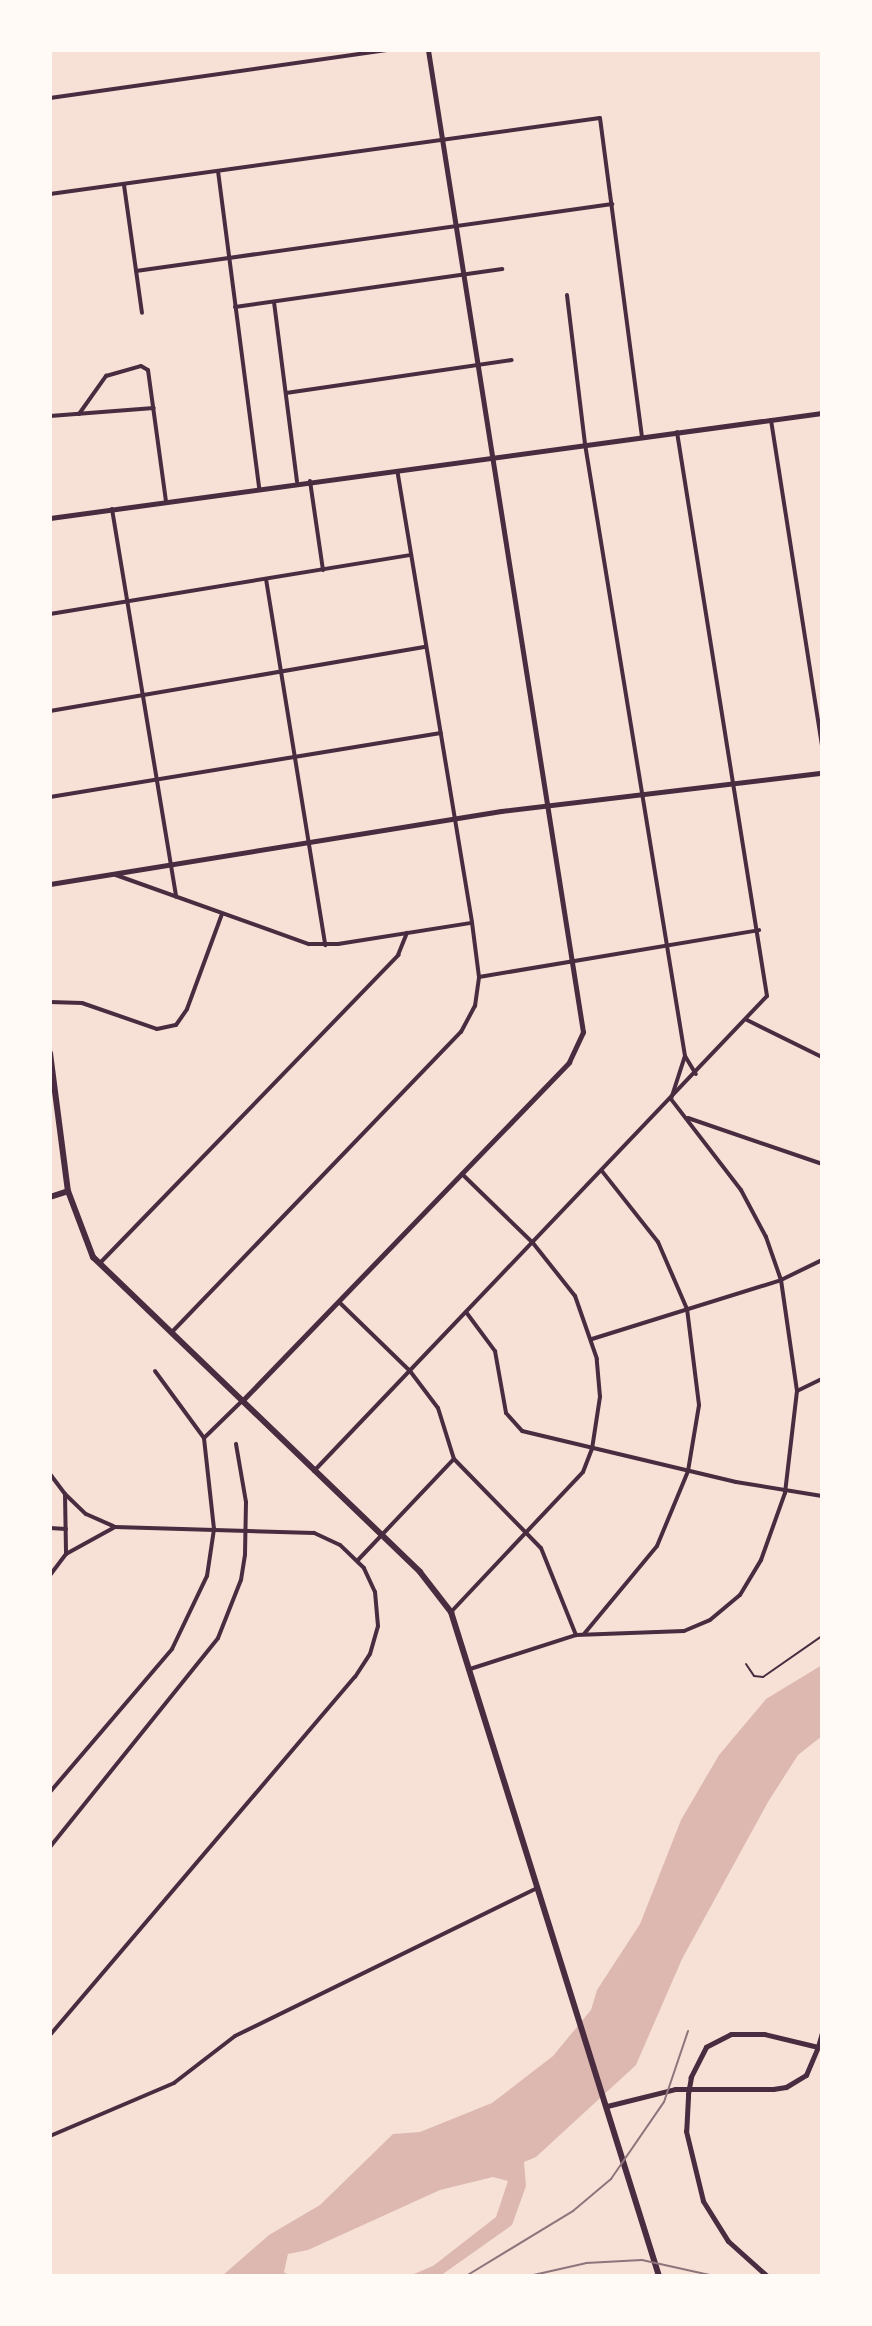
<!DOCTYPE html>
<style>
body{margin:0}
#map{position:relative;width:872px;height:2326px;overflow:hidden;background:#f7e1d7;font-family:Overpass,sans-serif}
div>[style]{position:absolute}
.water>*{inset:0;background:#dcb8b0}
.service>*{height:2px;margin:-1px;padding:0 1px;transform-origin:1px;border-radius:1px;background:#4a2c40}
.minor>*{height:4px;margin:-2px;padding:0 2px;transform-origin:2px;border-radius:2px;background:#4a2c40}
.tertiary>*{height:5px;margin:-2.5px;padding:0 2.5px;transform-origin:2.5px;border-radius:2.5px;background:#4a2c40}
.secondary>*{height:5px;margin:-2.5px;padding:0 2.5px;transform-origin:2.5px;border-radius:2.5px;background:#4a2c40}
.primary>*{height:6px;margin:-3px;padding:0 3px;transform-origin:3px;border-radius:3px;background:#4a2c40}
.rail>*{height:2px;margin:-1px;padding:0 1px;transform-origin:1px;border-radius:1px;background:#8f747c}
span{translate:-50% -50%;white-space:nowrap;text-align:center;line-height:1.15;-webkit-text-stroke:8px #fffaf5;paint-order:stroke}
.frame{position:absolute;inset:0;border:52px solid #fffaf5;pointer-events:none}
</style>
<div id="map">
<div class="water">
<i style="clip-path:polygon(822px 1665px,822px 1736px,798px 1755px,768px 1802px,682px 1959px,636px 2065px,536px 2157px,524px 2162px,526px 2186px,512px 2225px,440px 2276px,409px 2276px,433px 2266px,496px 2217px,508px 2181px,493px 2177px,440px 2190px,308px 2250px,288px 2254px,284px 2272px,290px 2276px,222px 2276px,269px 2235px,320px 2205px,393px 2134px,420px 2132px,492px 2103px,553px 2056px,591px 2010px,597px 1990px,640px 1924px,681px 1820px,719px 1755px,766px 1699px)"></i>
</div>
<div class="service">
<i style="left:746px;top:1664px;width:14px;rotate:56deg"></i>
<i style="left:754px;top:1676px;width:9px;rotate:6deg"></i>
<i style="left:763px;top:1677px;width:72px;rotate:-34.8deg"></i>
</div>
<div class="minor">
<i style="left:50px;top:98px;width:342px;rotate:-8.1deg"></i>
<i style="left:218px;top:171px;width:320px;rotate:82.6deg"></i>
<i style="left:124px;top:185px;width:129px;rotate:82deg"></i>
<i style="left:50px;top:194px;width:555px;rotate:-7.87deg"></i>
<i style="left:600px;top:118px;width:321px;rotate:82.5deg"></i>
<i style="left:136px;top:271px;width:481px;rotate:-8deg"></i>
<i style="left:274px;top:302px;width:181px;rotate:82.7deg"></i>
<i style="left:235px;top:307px;width:270px;rotate:-8.1deg"></i>
<i style="left:286px;top:393px;width:228px;rotate:-8.3deg"></i>
<i style="left:79px;top:414px;width:47px;rotate:-54.6deg"></i>
<i style="left:106px;top:376px;width:36px;rotate:-16deg"></i>
<i style="left:141px;top:366px;width:8px;rotate:30deg"></i>
<i style="left:148px;top:370px;width:132px;rotate:82.2deg"></i>
<i style="left:50px;top:416px;width:104px;rotate:-4.4deg"></i>
<i style="left:771px;top:420px;width:330px;rotate:81.1deg"></i>
<i style="left:310px;top:481px;width:90px;rotate:81.7deg"></i>
<i style="left:112px;top:509px;width:393px;rotate:80.6deg"></i>
<i style="left:266px;top:579px;width:371px;rotate:80.8deg"></i>
<i style="left:50px;top:614px;width:366px;rotate:-9.3deg"></i>
<i style="left:50px;top:711px;width:381px;rotate:-9.7deg"></i>
<i style="left:50px;top:797px;width:396px;rotate:-9.3deg"></i>
<i style="left:113px;top:874px;width:208px;rotate:19.7deg"></i>
<i style="left:309px;top:944px;width:29px"></i>
<i style="left:338px;top:944px;width:135px;rotate:-9deg"></i>
<i style="left:479px;top:977px;width:284px;rotate:-9.5deg"></i>
<i style="left:50px;top:1002px;width:32px;rotate:2deg"></i>
<i style="left:82px;top:1003px;width:79px;rotate:19.1deg"></i>
<i style="left:157px;top:1029px;width:19px;rotate:-12deg"></i>
<i style="left:176px;top:1025px;width:19px;rotate:-55deg"></i>
<i style="left:187px;top:1009px;width:101px;rotate:-69.8deg"></i>
<i style="left:747px;top:1020px;width:84px;rotate:26.3deg"></i>
<i style="left:685px;top:1056px;width:21px;rotate:59deg"></i>
<i style="left:688px;top:1118px;width:142px;rotate:18.9deg"></i>
<i style="left:100px;top:1263px;width:429px;rotate:-45.9deg"></i>
<i style="left:398px;top:955px;width:24px;rotate:-68deg"></i>
<i style="left:339px;top:1302px;width:99px;rotate:44.2deg"></i>
<i style="left:410px;top:1371px;width:46px;rotate:52.9deg"></i>
<i style="left:438px;top:1408px;width:53px;rotate:72.6deg"></i>
<i style="left:454px;top:1459px;width:124px;rotate:45.7deg"></i>
<i style="left:541px;top:1548px;width:94px;rotate:68.1deg"></i>
<i style="left:466px;top:1312px;width:49px;rotate:53.4deg"></i>
<i style="left:495px;top:1351px;width:63px;rotate:79.9deg"></i>
<i style="left:506px;top:1413px;width:24px;rotate:48deg"></i>
<i style="left:522px;top:1431px;width:220px;rotate:13.4deg"></i>
<i style="left:736px;top:1482px;width:87px;rotate:9.2deg"></i>
<i style="left:171px;top:1333px;width:418px;rotate:-46.1deg"></i>
<i style="left:461px;top:1032px;width:30px;rotate:-62deg"></i>
<i style="left:475px;top:1006px;width:29px;rotate:-82deg"></i>
<i style="left:479px;top:977px;width:55px;rotate:-97.3deg"></i>
<i style="left:472px;top:922px;width:457px;rotate:-99.4deg"></i>
<i style="left:592px;top:1339px;width:198px;rotate:-17.3deg"></i>
<i style="left:781px;top:1280px;width:46px;rotate:-26deg"></i>
<i style="left:797px;top:1391px;width:28px;rotate:-26deg"></i>
<i style="left:204px;top:1438px;width:53px;rotate:-44.2deg"></i>
<i style="left:314px;top:1471px;width:656px;rotate:-46.36deg"></i>
<i style="left:767px;top:996px;width:571px;rotate:-99.07deg"></i>
<i style="left:50px;top:1474px;width:25px;rotate:53deg"></i>
<i style="left:65px;top:1494px;width:60px;rotate:89deg"></i>
<i style="left:66px;top:1554px;width:26px;rotate:127deg"></i>
<i style="left:65px;top:1494px;width:29px;rotate:44deg"></i>
<i style="left:86px;top:1514px;width:30px;rotate:24deg"></i>
<i style="left:50px;top:1528px;width:16px;rotate:4deg"></i>
<i style="left:358px;top:1560px;width:139px;rotate:-46.5deg"></i>
<i style="left:451px;top:1612px;width:192px;rotate:-46.7deg"></i>
<i style="left:583px;top:1472px;width:25px;rotate:-69deg"></i>
<i style="left:592px;top:1449px;width:53px;rotate:-81.3deg"></i>
<i style="left:600px;top:1397px;width:38px;rotate:-95deg"></i>
<i style="left:597px;top:1359px;width:67px;rotate:-109.2deg"></i>
<i style="left:575px;top:1296px;width:68px;rotate:-128.4deg"></i>
<i style="left:533px;top:1243px;width:99px;rotate:-135.8deg"></i>
<i style="left:584px;top:1634px;width:114px;rotate:-50.3deg"></i>
<i style="left:657px;top:1546px;width:81px;rotate:-67.5deg"></i>
<i style="left:688px;top:1471px;width:67px;rotate:-80.5deg"></i>
<i style="left:699px;top:1405px;width:97px;rotate:-97.1deg"></i>
<i style="left:687px;top:1309px;width:73px;rotate:-113.4deg"></i>
<i style="left:658px;top:1242px;width:90px;rotate:-128.3deg"></i>
<i style="left:470px;top:1669px;width:111px;rotate:-17.8deg"></i>
<i style="left:576px;top:1635px;width:108px;rotate:-2.1deg"></i>
<i style="left:684px;top:1631px;width:28px;rotate:-23deg"></i>
<i style="left:710px;top:1620px;width:39px;rotate:-40deg"></i>
<i style="left:740px;top:1595px;width:41px;rotate:-59deg"></i>
<i style="left:761px;top:1560px;width:71px;rotate:-70.3deg"></i>
<i style="left:785px;top:1493px;width:103px;rotate:-83.3deg"></i>
<i style="left:797px;top:1391px;width:112px;rotate:-98.2deg"></i>
<i style="left:781px;top:1280px;width:46px;rotate:-109.2deg"></i>
<i style="left:766px;top:1237px;width:53px;rotate:-118deg"></i>
<i style="left:741px;top:1190px;width:115px;rotate:-127.6deg"></i>
<i style="left:671px;top:1099px;width:45px;rotate:-72deg"></i>
<i style="left:685px;top:1056px;width:620px;rotate:-99.28deg"></i>
<i style="left:585px;top:444px;width:150px;rotate:-96.9deg"></i>
<i style="left:50px;top:1792px;width:188px;rotate:-49.5deg"></i>
<i style="left:172px;top:1649px;width:81px;rotate:-64.4deg"></i>
<i style="left:207px;top:1576px;width:48px;rotate:-81.5deg"></i>
<i style="left:214px;top:1529px;width:92px;rotate:-96.3deg"></i>
<i style="left:204px;top:1438px;width:83px;rotate:-126.2deg"></i>
<i style="left:50px;top:1847px;width:268px;rotate:-51.2deg"></i>
<i style="left:218px;top:1638px;width:62px;rotate:-68.4deg"></i>
<i style="left:241px;top:1580px;width:26px;rotate:-81deg"></i>
<i style="left:245px;top:1554px;width:52px;rotate:-88.9deg"></i>
<i style="left:246px;top:1502px;width:59px;rotate:-99.8deg"></i>
<i style="left:822px;top:2033px;width:15px;rotate:106deg"></i>
<i style="left:818px;top:2047px;width:4px;rotate:27deg"></i>
<i style="left:50px;top:2035px;width:470px;rotate:-49.6deg"></i>
<i style="left:355px;top:1677px;width:27px;rotate:-57deg"></i>
<i style="left:370px;top:1654px;width:29px;rotate:-74deg"></i>
<i style="left:378px;top:1626px;width:34px;rotate:-95deg"></i>
<i style="left:375px;top:1592px;width:26px;rotate:-115deg"></i>
<i style="left:364px;top:1568px;width:33px;rotate:-136deg"></i>
<i style="left:340px;top:1545px;width:29px;rotate:-155deg"></i>
<i style="left:314px;top:1533px;width:199px;rotate:-178.3deg"></i>
<i style="left:115px;top:1527px;width:56px;rotate:151.1deg"></i>
<i style="left:50px;top:2136px;width:135px;rotate:-23.1deg"></i>
<i style="left:174px;top:2083px;width:77px;rotate:-37.6deg"></i>
<i style="left:235px;top:2036px;width:336px;rotate:-26.1deg"></i>
</div>
<div class="tertiary">
<i style="left:50px;top:884px;width:457px;rotate:-9.2deg"></i>
<i style="left:501px;top:811px;width:323px;rotate:-6.8deg"></i>
<i style="left:242px;top:1401px;width:471px;rotate:-46deg"></i>
<i style="left:569px;top:1062px;width:33px;rotate:-65deg"></i>
<i style="left:583px;top:1032px;width:994px;rotate:-98.97deg"></i>
<i style="left:607px;top:2106px;width:70px;rotate:-14deg"></i>
<i style="left:675px;top:2089px;width:98px"></i>
<i style="left:773px;top:2089px;width:13px;rotate:-9deg"></i>
<i style="left:786px;top:2087px;width:23px;rotate:-31deg"></i>
<i style="left:806px;top:2075px;width:30px;rotate:-67deg"></i>
<i style="left:818px;top:2047px;width:56px;rotate:-166.5deg"></i>
<i style="left:764px;top:2034px;width:33px;rotate:180deg"></i>
<i style="left:731px;top:2034px;width:28px;rotate:153deg"></i>
<i style="left:706px;top:2047px;width:34px;rotate:117deg"></i>
<i style="left:691px;top:2077px;width:11px;rotate:100deg"></i>
<i style="left:689px;top:2088px;width:6px;rotate:99deg"></i>
<i style="left:688px;top:2094px;width:3px;rotate:90deg"></i>
<i style="left:688px;top:2097px;width:34px;rotate:93deg"></i>
<i style="left:686px;top:2131px;width:72px;rotate:76.3deg"></i>
<i style="left:703px;top:2201px;width:47px;rotate:58deg"></i>
<i style="left:728px;top:2241px;width:52px;rotate:41.9deg"></i>
</div>
<div class="secondary">
<i style="left:50px;top:518px;width:779px;rotate:-7.75deg"></i>
</div>
<div class="primary">
<i style="left:50px;top:1053px;width:139px;rotate:82.6deg"></i>
<i style="left:68px;top:1191px;width:71px;rotate:69.3deg"></i>
<i style="left:93px;top:1257px;width:454px;rotate:43.9deg"></i>
<i style="left:420px;top:1572px;width:51px;rotate:52.2deg"></i>
<i style="left:451px;top:1612px;width:696px;rotate:72.61deg"></i>
<i style="left:50px;top:1197px;width:19px;rotate:-18deg"></i>
</div>
<div class="rail">
<i style="left:466px;top:2276px;width:125px;rotate:-31.3deg"></i>
<i style="left:573px;top:2211px;width:50px;rotate:-40.1deg"></i>
<i style="left:611px;top:2179px;width:93px;rotate:-55.5deg"></i>
<i style="left:664px;top:2102px;width:75px;rotate:-71.3deg"></i>
<i style="left:529px;top:2276px;width:58px;rotate:-12.8deg"></i>
<i style="left:586px;top:2263px;width:56px;rotate:-3.1deg"></i>
<i style="left:642px;top:2260px;width:74px;rotate:12.5deg"></i>
</div>
<div class="frame"></div>
</div>
